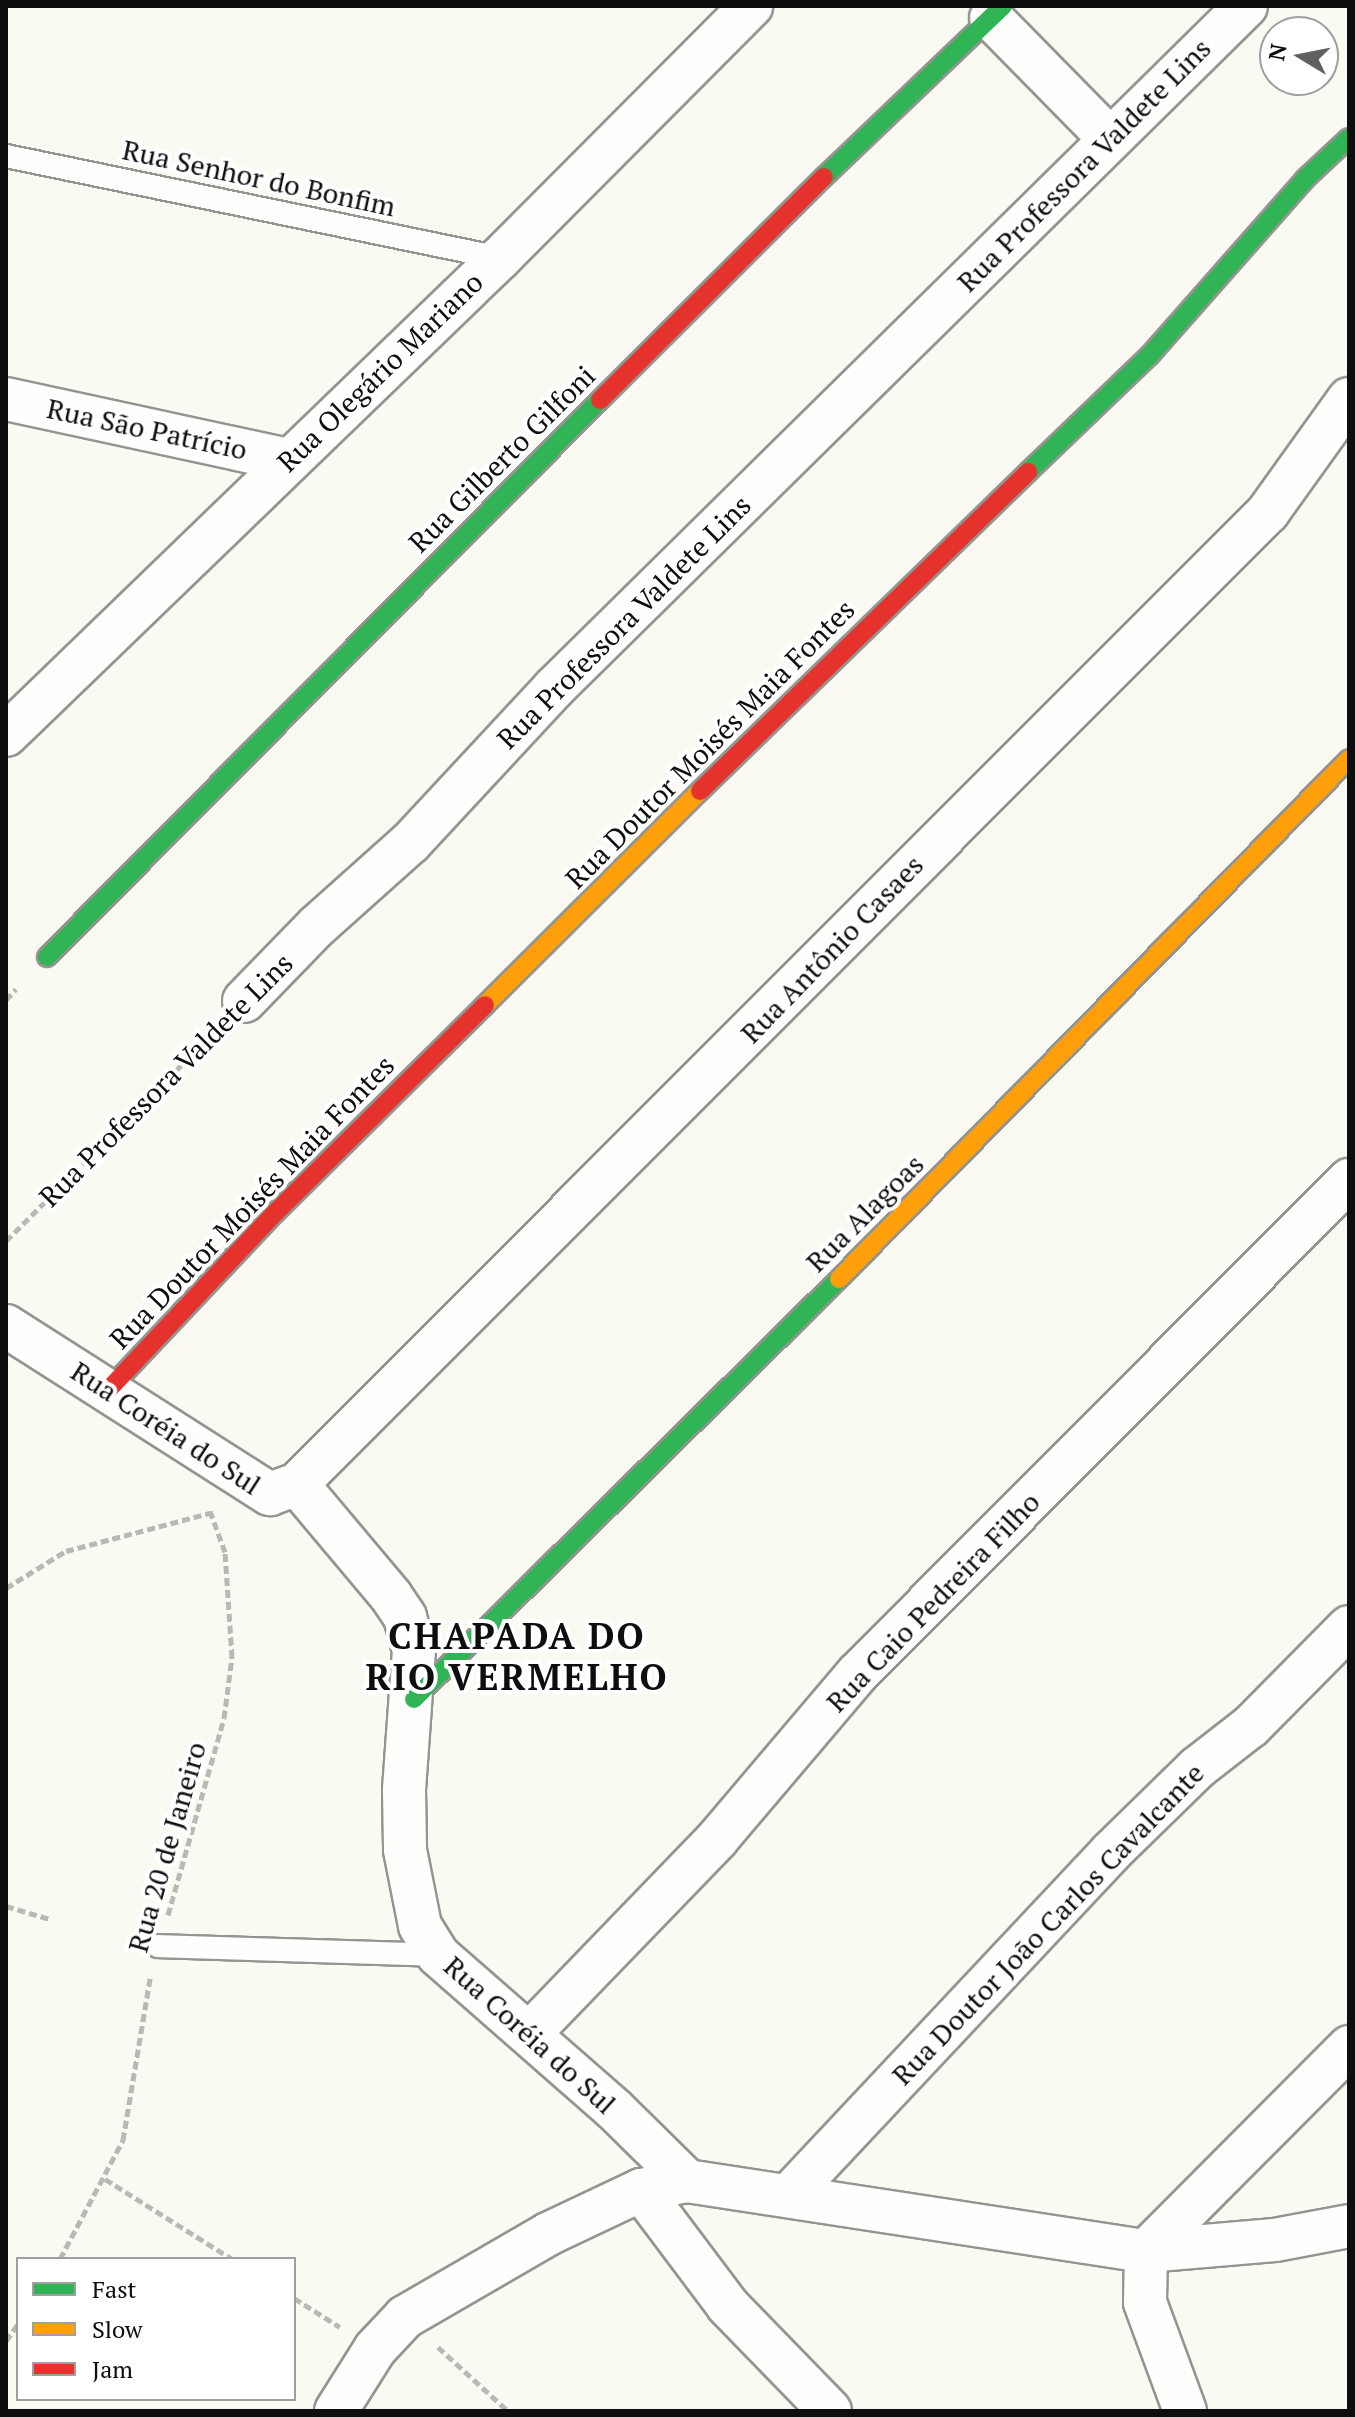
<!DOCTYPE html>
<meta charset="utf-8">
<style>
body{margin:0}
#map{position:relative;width:1355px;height:2417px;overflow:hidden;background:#faf9f2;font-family:"PT Serif",serif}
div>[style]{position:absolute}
.path>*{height:5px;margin-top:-2.5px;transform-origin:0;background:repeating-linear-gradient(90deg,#b8b8b6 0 8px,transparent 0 12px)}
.roads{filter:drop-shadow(2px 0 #949491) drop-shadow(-2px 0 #949491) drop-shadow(0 2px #949491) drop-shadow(0 -2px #949491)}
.lane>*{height:22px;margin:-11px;padding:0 11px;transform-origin:11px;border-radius:11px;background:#fefefd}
.street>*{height:42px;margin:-21px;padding:0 21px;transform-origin:21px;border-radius:21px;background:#fefefd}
.fast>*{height:18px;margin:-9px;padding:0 9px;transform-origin:9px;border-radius:9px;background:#30b455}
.slow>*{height:18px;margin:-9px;padding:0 9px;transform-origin:9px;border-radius:9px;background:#ff9f0a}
.jam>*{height:18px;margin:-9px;padding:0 9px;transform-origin:9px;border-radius:9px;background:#e5322d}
span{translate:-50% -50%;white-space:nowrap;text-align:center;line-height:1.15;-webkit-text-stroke:8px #fff;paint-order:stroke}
.street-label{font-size:28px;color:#0e0e0e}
.district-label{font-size:36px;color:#0e0e0e;font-weight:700;letter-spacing:2px}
.frame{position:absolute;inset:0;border:8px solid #0e0e0e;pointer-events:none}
.legend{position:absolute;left:16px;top:2257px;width:280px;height:144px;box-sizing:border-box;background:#fff;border:2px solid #9f9f9f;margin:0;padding:10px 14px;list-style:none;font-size:24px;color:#0e0e0e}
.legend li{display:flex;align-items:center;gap:16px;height:40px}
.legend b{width:40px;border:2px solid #9f9f9f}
.north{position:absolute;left:1259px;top:16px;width:80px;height:80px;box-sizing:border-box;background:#fff;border:2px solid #9f9f9f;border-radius:50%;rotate:280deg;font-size:22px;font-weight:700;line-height:32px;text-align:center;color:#0e0e0e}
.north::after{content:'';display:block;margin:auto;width:28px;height:36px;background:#61605e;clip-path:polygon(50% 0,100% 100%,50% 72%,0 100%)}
</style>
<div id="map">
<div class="path">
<i style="left:6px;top:1000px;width:15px;rotate:-48deg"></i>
<i style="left:6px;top:1241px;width:295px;rotate:-45.1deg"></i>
<i style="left:6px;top:1588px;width:70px;rotate:-31.7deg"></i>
<i style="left:66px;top:1551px;width:149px;rotate:-14.8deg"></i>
<i style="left:6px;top:1906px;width:46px;rotate:16.5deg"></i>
<i style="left:168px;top:1915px;width:205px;rotate:-74.1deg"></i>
<i style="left:224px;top:1718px;width:62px;rotate:-82.5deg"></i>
<i style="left:232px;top:1657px;width:105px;rotate:-93.8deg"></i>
<i style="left:225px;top:1552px;width:47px;rotate:-110deg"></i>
<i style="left:105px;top:2179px;width:150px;rotate:32.2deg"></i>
<i style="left:60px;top:2259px;width:135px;rotate:-62.1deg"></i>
<i style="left:123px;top:2140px;width:164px;rotate:-80.5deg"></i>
<i style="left:294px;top:2298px;width:54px;rotate:32.2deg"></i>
<i style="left:6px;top:2341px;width:21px;rotate:-55deg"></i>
<i style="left:438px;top:2347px;width:95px;rotate:42.4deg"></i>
</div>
<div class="roads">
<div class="lane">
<i style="left:6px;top:156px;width:504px;rotate:11.67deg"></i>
<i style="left:158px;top:1946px;width:280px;rotate:1.8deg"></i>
</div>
<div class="street">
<i style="left:991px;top:18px;width:168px;rotate:45.5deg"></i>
<i style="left:6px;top:399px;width:289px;rotate:12.2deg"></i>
<i style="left:6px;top:735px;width:687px;rotate:-44deg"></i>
<i style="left:500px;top:258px;width:356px;rotate:-45.1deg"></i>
<i style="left:244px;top:1001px;width:105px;rotate:-45.8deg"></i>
<i style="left:317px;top:926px;width:126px;rotate:-41.8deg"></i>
<i style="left:411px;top:842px;width:209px;rotate:-47.1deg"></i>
<i style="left:553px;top:689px;width:973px;rotate:-44.58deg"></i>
<i style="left:6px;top:1326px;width:313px;rotate:32.5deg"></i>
<i style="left:270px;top:1494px;width:29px;rotate:-20deg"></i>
<i style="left:297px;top:1484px;width:146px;rotate:50deg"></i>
<i style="left:391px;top:1596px;width:25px;rotate:56deg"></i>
<i style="left:405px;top:1617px;width:34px;rotate:75deg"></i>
<i style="left:414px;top:1650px;width:140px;rotate:94.1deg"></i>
<i style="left:404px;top:1790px;width:60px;rotate:89deg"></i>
<i style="left:405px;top:1850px;width:77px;rotate:78.8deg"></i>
<i style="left:420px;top:1926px;width:34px;rotate:58deg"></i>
<i style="left:438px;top:1955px;width:234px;rotate:41.2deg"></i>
<i style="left:614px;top:2109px;width:103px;rotate:44.6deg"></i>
<i style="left:297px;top:1484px;width:1374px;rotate:-45.03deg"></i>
<i style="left:1268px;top:512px;width:139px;rotate:-54.4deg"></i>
<i style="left:529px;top:2034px;width:272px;rotate:-46deg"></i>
<i style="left:718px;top:1838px;width:216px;rotate:-49.7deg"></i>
<i style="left:858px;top:1673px;width:696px;rotate:-45.12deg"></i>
<i style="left:641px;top:2190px;width:145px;rotate:53.1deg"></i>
<i style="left:728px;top:2306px;width:146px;rotate:45.8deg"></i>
<i style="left:789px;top:2195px;width:469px;rotate:-46.8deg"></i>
<i style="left:1110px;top:1853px;width:122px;rotate:-44.3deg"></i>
<i style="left:1197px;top:1768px;width:68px;rotate:-37.9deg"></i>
<i style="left:1251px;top:1726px;width:139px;rotate:-45.3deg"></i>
<i style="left:336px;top:2411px;width:73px;rotate:-57.8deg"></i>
<i style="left:375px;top:2349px;width:44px;rotate:-46.8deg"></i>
<i style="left:405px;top:2317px;width:165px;rotate:-30.1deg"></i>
<i style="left:548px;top:2234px;width:103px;rotate:-25.3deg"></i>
<i style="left:641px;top:2190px;width:47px;rotate:-11.1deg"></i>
<i style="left:687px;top:2181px;width:464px;rotate:8.7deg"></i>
<i style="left:1146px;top:2251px;width:129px;rotate:-4.9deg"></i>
<i style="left:1275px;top:2240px;width:75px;rotate:-10.7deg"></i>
<i style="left:1185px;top:2411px;width:116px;rotate:-110.2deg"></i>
<i style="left:1145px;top:2302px;width:51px;rotate:-88.9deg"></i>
<i style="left:1146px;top:2251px;width:288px;rotate:-45.1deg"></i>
</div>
<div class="fast">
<i style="left:824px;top:177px;width:248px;rotate:-43.7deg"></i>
<i style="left:1028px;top:472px;width:169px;rotate:-43.8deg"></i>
<i style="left:1150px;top:355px;width:235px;rotate:-48.6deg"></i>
<i style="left:1305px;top:179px;width:60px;rotate:-43deg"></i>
<i style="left:47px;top:957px;width:785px;rotate:-45.21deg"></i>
<i style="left:414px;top:1699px;width:598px;rotate:-44.66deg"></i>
</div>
<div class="slow">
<i style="left:485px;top:1005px;width:303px;rotate:-44.9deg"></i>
<i style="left:839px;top:1279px;width:728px;rotate:-45.56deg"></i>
</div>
<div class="jam">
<i style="left:600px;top:400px;width:316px;rotate:-44.9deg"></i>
<i style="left:700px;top:791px;width:458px;rotate:-44.2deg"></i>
<i style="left:109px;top:1389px;width:243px;rotate:-46.7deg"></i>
<i style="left:276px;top:1212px;width:294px;rotate:-44.7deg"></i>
</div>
</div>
<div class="street-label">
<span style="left:1084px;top:165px;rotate:-45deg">Rua Professora Valdete Lins</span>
<span style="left:259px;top:178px;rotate:12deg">Rua Senhor do Bonfim</span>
<span style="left:380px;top:372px;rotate:-44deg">Rua Olegário Mariano</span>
<span style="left:147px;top:429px;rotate:12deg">Rua São Patrício</span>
<span style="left:502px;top:459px;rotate:-45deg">Rua Gilberto Gilfoni</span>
<span style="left:624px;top:622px;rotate:-45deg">Rua Professora Valdete Lins</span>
<span style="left:710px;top:744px;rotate:-45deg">Rua Doutor Moisés Maia Fontes</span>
<span style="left:832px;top:949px;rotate:-46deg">Rua Antônio Casaes</span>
<span style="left:166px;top:1080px;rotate:-45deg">Rua Professora Valdete Lins</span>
<span style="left:252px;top:1202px;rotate:-46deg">Rua Doutor Moisés Maia Fontes</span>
<span style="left:865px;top:1213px;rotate:-45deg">Rua Alagoas</span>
<span style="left:166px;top:1428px;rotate:33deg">Rua Coréia do Sul</span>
<span style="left:933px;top:1602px;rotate:-46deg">Rua Caio Pedreira Filho</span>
<span style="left:167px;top:1847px;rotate:-74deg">Rua 20 de Janeiro</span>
<span style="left:1048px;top:1924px;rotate:-46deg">Rua Doutor João Carlos Cavalcante</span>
<span style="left:530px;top:2035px;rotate:42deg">Rua Coréia do Sul</span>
</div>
<div class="district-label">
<span style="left:517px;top:1656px">CHAPADA DO<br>RIO VERMELHO</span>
</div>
<div class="frame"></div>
<ul class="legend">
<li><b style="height:10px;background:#30b455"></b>Fast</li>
<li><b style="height:10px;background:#ff9f0a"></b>Slow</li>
<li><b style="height:10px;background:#e5322d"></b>Jam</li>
</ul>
<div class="north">N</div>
</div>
